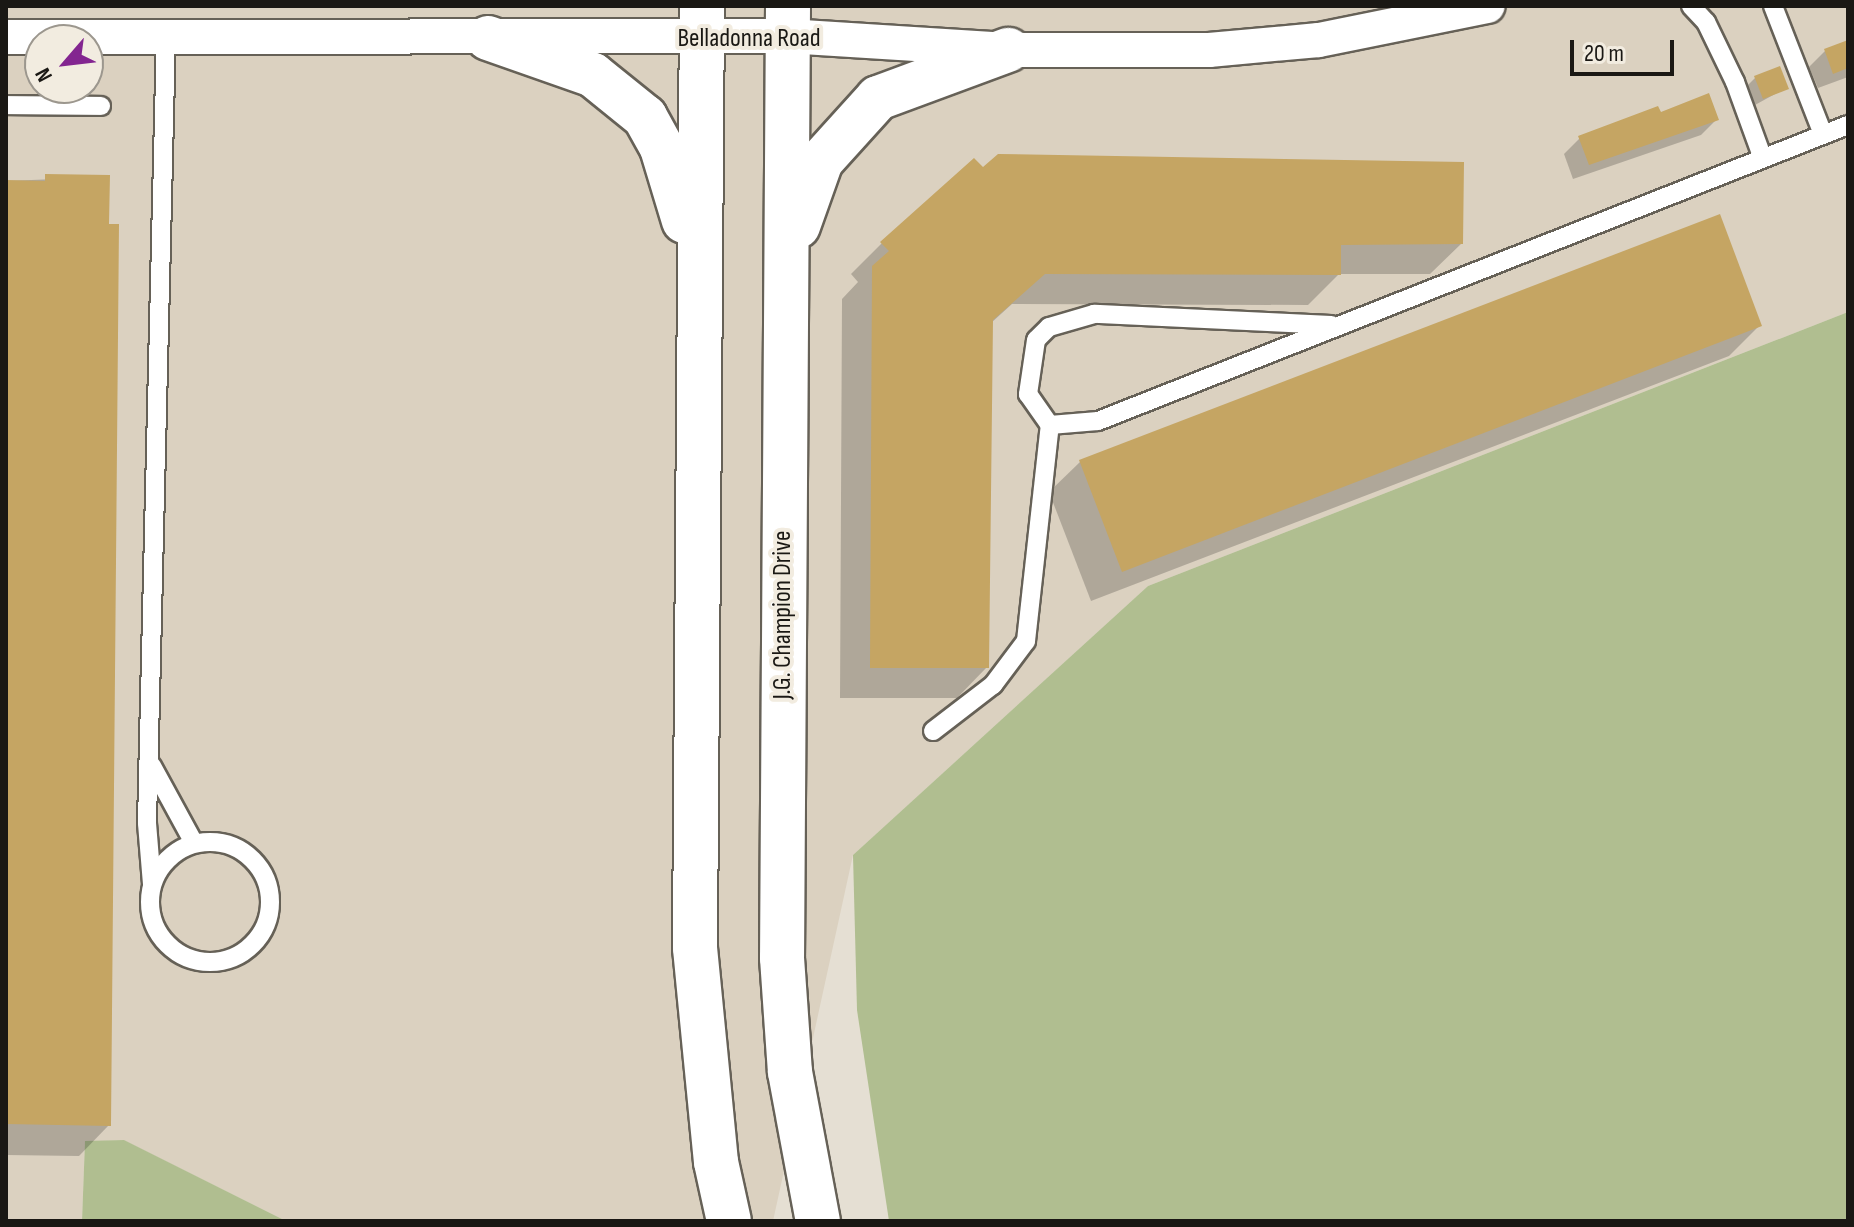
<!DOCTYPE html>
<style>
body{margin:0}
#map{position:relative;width:1854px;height:1227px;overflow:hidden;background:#e5dfd3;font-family:"Sofia Sans Condensed",sans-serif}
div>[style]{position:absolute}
.built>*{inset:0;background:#dbd1c0}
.green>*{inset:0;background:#b0be90}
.shadow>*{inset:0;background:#0003}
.building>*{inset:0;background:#c5a563}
.roads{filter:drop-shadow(2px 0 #666157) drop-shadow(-2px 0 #666157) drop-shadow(0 2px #666157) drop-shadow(0 -2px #666157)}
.service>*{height:18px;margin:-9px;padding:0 9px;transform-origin:9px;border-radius:9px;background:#fff}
.service>.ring{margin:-9px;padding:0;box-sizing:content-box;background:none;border:18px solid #fff;border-radius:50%}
.minor>*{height:34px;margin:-17px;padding:0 17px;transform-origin:17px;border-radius:17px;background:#fff}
.tertiary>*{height:44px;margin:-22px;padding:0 22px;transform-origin:22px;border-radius:22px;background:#fff}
span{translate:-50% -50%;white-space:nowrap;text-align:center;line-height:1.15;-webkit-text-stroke:8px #f2ece0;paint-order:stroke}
.street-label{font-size:26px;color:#1a1814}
.frame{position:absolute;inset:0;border:8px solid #1a1814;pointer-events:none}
.north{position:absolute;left:24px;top:24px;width:80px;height:80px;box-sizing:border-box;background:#f2ece0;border:2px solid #9c978e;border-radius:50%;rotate:242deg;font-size:22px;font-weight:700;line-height:32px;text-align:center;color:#1a1814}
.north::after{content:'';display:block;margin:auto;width:28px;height:36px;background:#832590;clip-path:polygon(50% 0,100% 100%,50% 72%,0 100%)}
.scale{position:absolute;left:1570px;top:40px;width:104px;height:36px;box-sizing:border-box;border:4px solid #1a1814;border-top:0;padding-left:10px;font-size:24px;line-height:28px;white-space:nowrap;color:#1a1814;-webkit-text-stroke:6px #f2ece0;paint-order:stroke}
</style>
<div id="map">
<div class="built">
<i style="clip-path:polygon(evenodd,6px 6px,1848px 6px,1848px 312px,1148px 586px,853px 855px,773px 1221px,286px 1221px,123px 1140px,85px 1142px,82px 1221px,6px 1221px,6px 6px,40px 40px,88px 40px,88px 88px,40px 88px,40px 40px)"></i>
</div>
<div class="green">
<i style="clip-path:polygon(1848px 312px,1848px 1221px,889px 1221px,857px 1010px,853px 855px,1148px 586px)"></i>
<i style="clip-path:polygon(124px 1140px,286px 1221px,82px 1221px,85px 1141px)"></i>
</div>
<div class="shadow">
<i style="clip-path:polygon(1848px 42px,1848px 77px,1818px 88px,1809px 67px,1825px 51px)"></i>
<i style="clip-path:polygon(1755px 78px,1786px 88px,1755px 105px,1748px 85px)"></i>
<i style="clip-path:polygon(1660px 115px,1717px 119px,1701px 135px,1573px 179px,1564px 154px,1580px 138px)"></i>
<i style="clip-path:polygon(983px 170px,1461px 244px,1430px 274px,1339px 274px,1308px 305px,1012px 304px,991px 323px,987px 667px,957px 698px,840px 698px,842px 299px,858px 282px,851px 274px,882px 243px)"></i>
<i style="clip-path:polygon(108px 177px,109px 1125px,79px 1156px,6px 1155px,6px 181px)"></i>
<i style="clip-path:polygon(1760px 325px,1729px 356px,1091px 601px,1049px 492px,1080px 462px)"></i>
</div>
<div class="building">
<i style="clip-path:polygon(1848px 40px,1848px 68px,1833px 74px,1824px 49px)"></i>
<i style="clip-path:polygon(1780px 66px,1789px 89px,1763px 99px,1754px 76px)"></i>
<i style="clip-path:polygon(1709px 93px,1719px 120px,1589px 165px,1578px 136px,1658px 106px,1661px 112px)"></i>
<i style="clip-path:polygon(998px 154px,1464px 162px,1463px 244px,1341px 245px,1341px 275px,1045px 274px,993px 320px,989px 668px,870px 668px,872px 266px,889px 251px,880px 242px,974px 158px,983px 167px)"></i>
<i style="clip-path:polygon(45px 174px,110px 175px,109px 224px,119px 224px,111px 1126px,6px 1124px,6px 180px,45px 181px)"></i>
<i style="clip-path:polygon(1720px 214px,1762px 326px,1122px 572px,1079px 460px)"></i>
</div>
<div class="roads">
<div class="service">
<i style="left:1691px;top:6px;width:22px;rotate:47deg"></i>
<i style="left:1706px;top:22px;width:67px;rotate:64.2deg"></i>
<i style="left:1735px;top:82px;width:79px;rotate:70deg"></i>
<i style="left:1773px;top:6px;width:137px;rotate:68.7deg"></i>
<i style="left:6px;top:105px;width:95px;rotate:0.6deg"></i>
<i style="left:1331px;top:325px;width:237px;rotate:-177.3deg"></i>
<i style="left:1094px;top:314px;width:47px;rotate:163.9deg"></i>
<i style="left:1049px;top:327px;width:18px;rotate:135deg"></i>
<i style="left:1036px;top:340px;width:55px;rotate:98.4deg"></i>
<i style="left:1028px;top:394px;width:38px;rotate:55deg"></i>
<i style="left:1050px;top:425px;width:48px;rotate:-4.8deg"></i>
<i style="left:1098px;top:421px;width:806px;rotate:-21.54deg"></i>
<i style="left:933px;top:731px;width:76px;rotate:-37.5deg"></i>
<i style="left:993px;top:685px;width:55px;rotate:-53.1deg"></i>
<i style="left:1026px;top:641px;width:217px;rotate:-83.7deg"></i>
<i style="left:152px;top:766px;width:88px;rotate:61.4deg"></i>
<i class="ring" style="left:150px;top:842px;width:102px;height:102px"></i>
<i style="left:152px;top:884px;width:61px;rotate:-94.7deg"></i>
<i style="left:147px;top:823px;width:786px;rotate:-88.62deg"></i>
</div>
<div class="minor">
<i style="left:6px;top:37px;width:781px;rotate:-0.07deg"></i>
<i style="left:787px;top:36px;width:221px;rotate:3.6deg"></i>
<i style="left:1008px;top:50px;width:201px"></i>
<i style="left:1209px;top:50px;width:110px;rotate:-5.2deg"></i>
<i style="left:1319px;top:40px;width:172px;rotate:-11.4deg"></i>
</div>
<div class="tertiary">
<i style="left:702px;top:6px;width:942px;rotate:90.43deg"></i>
<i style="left:695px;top:948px;width:215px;rotate:84.4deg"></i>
<i style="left:716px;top:1162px;width:60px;rotate:77.6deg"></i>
<i style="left:788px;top:6px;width:952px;rotate:90.36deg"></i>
<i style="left:782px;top:958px;width:114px;rotate:86deg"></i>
<i style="left:790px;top:1072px;width:152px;rotate:79.4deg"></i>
<i style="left:488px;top:38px;width:111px;rotate:19.4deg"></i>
<i style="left:593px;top:75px;width:67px;rotate:38.9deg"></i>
<i style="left:645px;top:117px;width:35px;rotate:61deg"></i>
<i style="left:662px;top:148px;width:76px;rotate:73.2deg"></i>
<i style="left:798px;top:226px;width:69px;rotate:-70.5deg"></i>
<i style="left:821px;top:161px;width:85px;rotate:-47.9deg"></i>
<i style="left:878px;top:98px;width:139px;rotate:-20.3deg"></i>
</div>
</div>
<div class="street-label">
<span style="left:749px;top:39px">Belladonna Road</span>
<span style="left:783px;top:615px;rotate:-90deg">J.G. Champion Drive</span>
</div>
<div class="frame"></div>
<div class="north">N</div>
<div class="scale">20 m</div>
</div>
